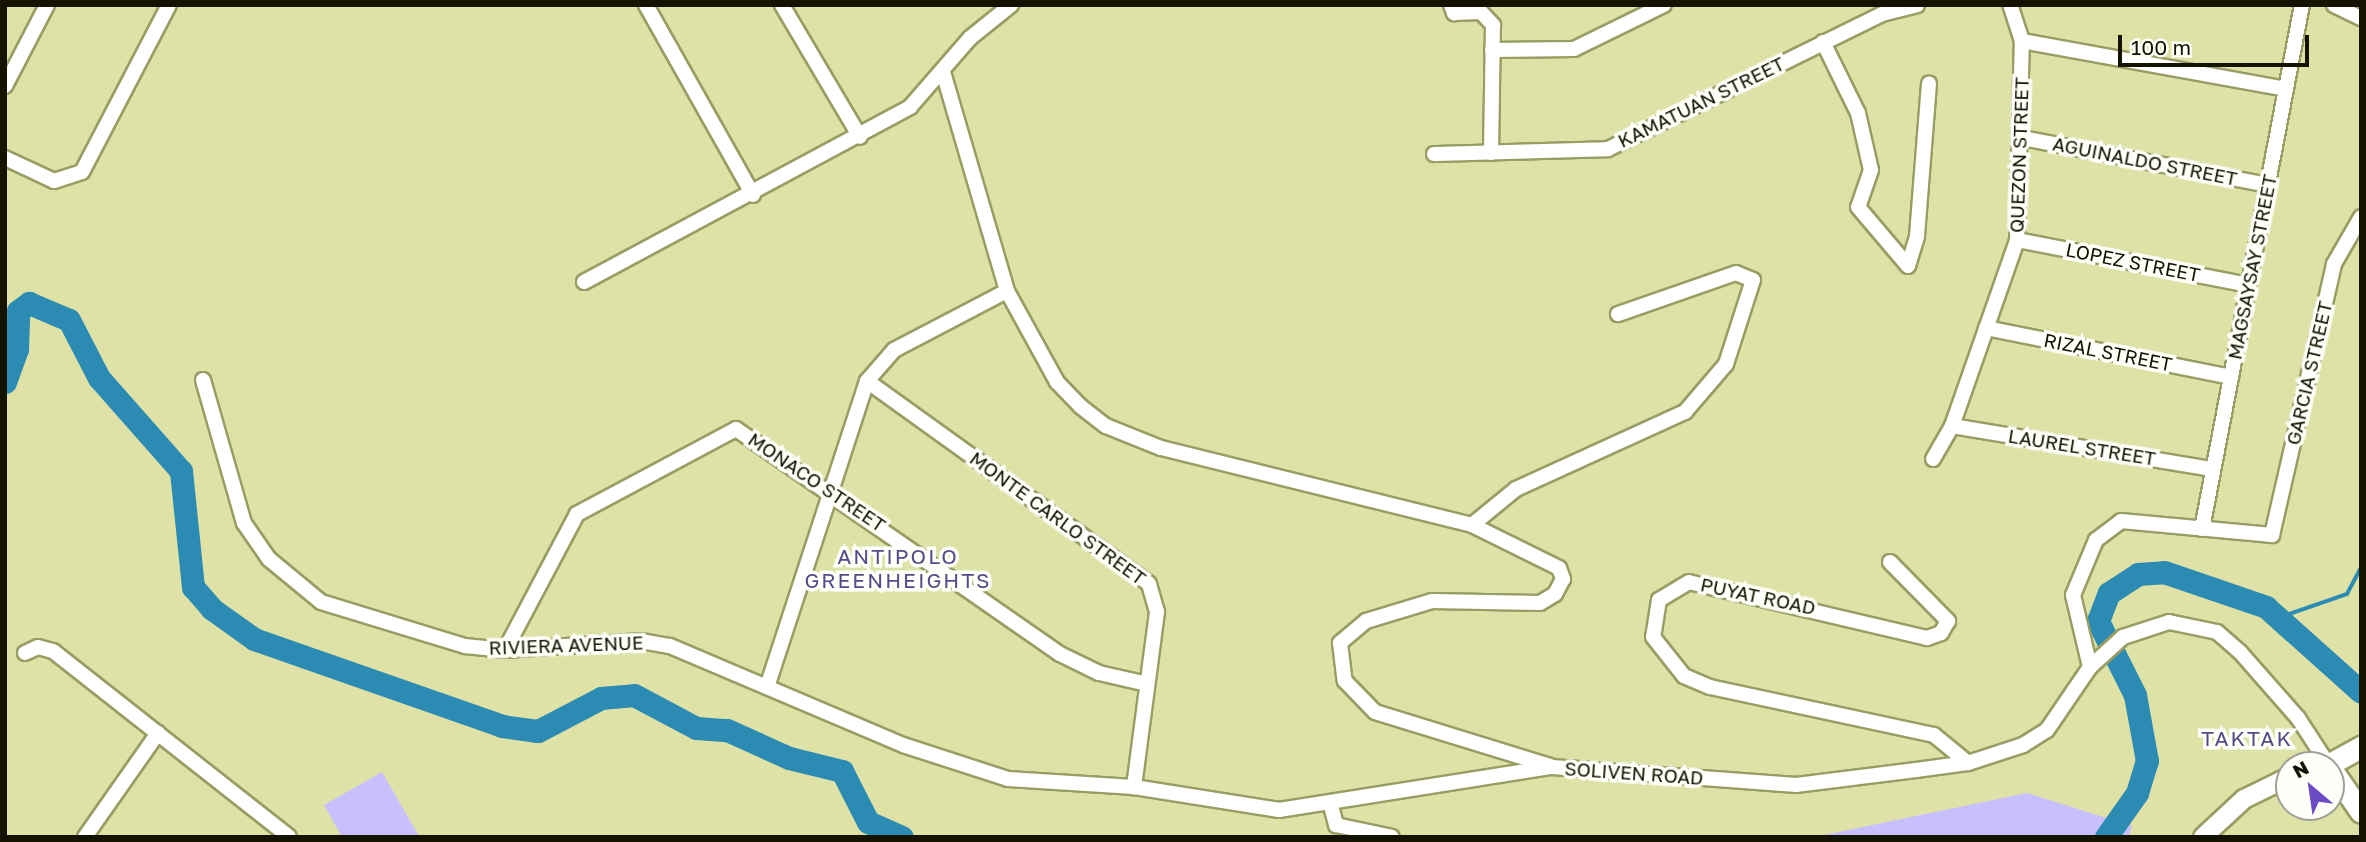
<!DOCTYPE html>
<style>
body{margin:0}
#map{position:relative;width:2366px;height:842px;overflow:hidden;background:#dfe2a6;font-family:"Golos Text",sans-serif}
div>[style]{position:absolute}
.green>*{inset:0;background:#c8c0fc}
.stream>*{height:3.5px;margin:-1.75px;padding:0 1.75px;transform-origin:1.75px;border-radius:1.75px;background:#2c8bb3}
.river>*{height:23px;margin:-11.5px;padding:0 11.5px;transform-origin:11.5px;border-radius:11.5px;background:#2c8bb3}
.roads{filter:drop-shadow(2px 0 #9a9d63) drop-shadow(-2px 0 #9a9d63) drop-shadow(0 2px #9a9d63) drop-shadow(0 -2px #9a9d63)}
.minor>*{height:14px;margin:-7px;padding:0 7px;transform-origin:7px;border-radius:7px;background:#fff}
.tertiary>*{height:18px;margin:-9px;padding:0 9px;transform-origin:9px;border-radius:9px;background:#fff}
.primary>*{height:21px;margin:-10.5px;padding:0 10.5px;transform-origin:10.5px;border-radius:10.5px;background:#fff}
span{translate:-50% -50%;white-space:nowrap;text-align:center;line-height:1.15;-webkit-text-stroke:7px #fefff9;paint-order:stroke}
.street-label{font-size:19px;color:#131300}
.neighbourhood-label{font-size:21px;color:#564a88;letter-spacing:2px}
.frame{position:absolute;inset:0;border:7px solid #131300;pointer-events:none}
.north{position:absolute;left:2275px;top:751px;width:70px;height:70px;box-sizing:border-box;background:#fefff9;border:2px solid #a0a195;border-radius:50%;rotate:331deg;font-size:19px;font-weight:700;line-height:28px;text-align:center;color:#131300}
.north::after{content:'';display:block;margin:auto;width:24px;height:32px;background:#6b4cc5;clip-path:polygon(50% 0,100% 100%,50% 72%,0 100%)}
.scale{position:absolute;left:2118px;top:35px;width:191px;height:32px;box-sizing:border-box;border:4px solid #131300;border-top:0;padding-left:9px;font-size:21px;line-height:24px;white-space:nowrap;color:#131300;-webkit-text-stroke:5px #fefff9;paint-order:stroke}
</style>
<div id="map">
<div class="green">
<i style="clip-path:polygon(382px 772px,419px 836px,342px 837px,324px 805px)"></i>
<i style="clip-path:polygon(2027px 793px,2132px 826px,2129px 837px,1814px 837px)"></i>
</div>
<div class="stream">
<i style="left:2278px;top:618px;width:73px;rotate:-19.2deg"></i>
<i style="left:2347px;top:594px;width:30px;rotate:-62deg"></i>
</div>
<div class="river">
<i style="left:5px;top:382px;width:35px;rotate:-70deg"></i>
<i style="left:17px;top:349px;width:38px;rotate:-88deg"></i>
<i style="left:18px;top:311px;width:14px;rotate:-36deg"></i>
<i style="left:29px;top:303px;width:43px;rotate:23deg"></i>
<i style="left:69px;top:320px;width:65px;rotate:62.7deg"></i>
<i style="left:99px;top:378px;width:124px;rotate:48.6deg"></i>
<i style="left:181px;top:471px;width:117px;rotate:84.1deg"></i>
<i style="left:193px;top:587px;width:29px;rotate:49deg"></i>
<i style="left:212px;top:609px;width:52px;rotate:35.5deg"></i>
<i style="left:254px;top:639px;width:263px;rotate:19.3deg"></i>
<i style="left:502px;top:726px;width:36px;rotate:8deg"></i>
<i style="left:538px;top:731px;width:71px;rotate:-27.6deg"></i>
<i style="left:601px;top:698px;width:33px;rotate:-5deg"></i>
<i style="left:634px;top:695px;width:70px;rotate:28deg"></i>
<i style="left:696px;top:728px;width:31px;rotate:4deg"></i>
<i style="left:727px;top:730px;width:68px;rotate:24.3deg"></i>
<i style="left:789px;top:758px;width:55px;rotate:13.8deg"></i>
<i style="left:842px;top:771px;width:57px;rotate:63deg"></i>
<i style="left:868px;top:822px;width:37px;rotate:24deg"></i>
<i style="left:2106px;top:837px;width:54px;rotate:-54.8deg"></i>
<i style="left:2137px;top:793px;width:34px;rotate:-73deg"></i>
<i style="left:2147px;top:761px;width:67px;rotate:-100.3deg"></i>
<i style="left:2135px;top:695px;width:83px;rotate:-116.6deg"></i>
<i style="left:2098px;top:621px;width:30px;rotate:-69deg"></i>
<i style="left:2109px;top:593px;width:35px;rotate:-33deg"></i>
<i style="left:2138px;top:574px;width:26px;rotate:-4deg"></i>
<i style="left:2164px;top:572px;width:108px;rotate:18.9deg"></i>
<i style="left:2266px;top:607px;width:127px;rotate:41.8deg"></i>
</div>
<div class="roads">
<div class="minor">
<i style="left:646px;top:5px;width:218px;rotate:60.6deg"></i>
<i style="left:782px;top:5px;width:153px;rotate:59.4deg"></i>
<i style="left:1451px;top:5px;width:9px;rotate:69deg"></i>
<i style="left:1454px;top:13px;width:27px;rotate:-2deg"></i>
<i style="left:1481px;top:12px;width:18px;rotate:47deg"></i>
<i style="left:1493px;top:25px;width:128px;rotate:90.9deg"></i>
<i style="left:2334px;top:5px;width:30px;rotate:26deg"></i>
<i style="left:2022px;top:41px;width:268px;rotate:10.3deg"></i>
<i style="left:1823px;top:42px;width:79px;rotate:63.8deg"></i>
<i style="left:1858px;top:113px;width:58px;rotate:77.2deg"></i>
<i style="left:1871px;top:170px;width:39px;rotate:109deg"></i>
<i style="left:1858px;top:207px;width:77px;rotate:49.7deg"></i>
<i style="left:1908px;top:266px;width:31px;rotate:-73deg"></i>
<i style="left:1917px;top:236px;width:153px;rotate:-85.5deg"></i>
<i style="left:1492px;top:50px;width:82px;rotate:-0.7deg"></i>
<i style="left:1574px;top:49px;width:100px;rotate:-26.1deg"></i>
<i style="left:943px;top:72px;width:228px;rotate:73.7deg"></i>
<i style="left:1007px;top:291px;width:104px;rotate:61.2deg"></i>
<i style="left:1057px;top:382px;width:33px;rotate:46deg"></i>
<i style="left:1080px;top:406px;width:33px;rotate:38deg"></i>
<i style="left:1106px;top:426px;width:59px;rotate:21.8deg"></i>
<i style="left:1161px;top:448px;width:320px;rotate:13.9deg"></i>
<i style="left:1472px;top:525px;width:97px;rotate:26.3deg"></i>
<i style="left:1559px;top:568px;width:12px;rotate:70deg"></i>
<i style="left:1563px;top:579px;width:17px;rotate:118deg"></i>
<i style="left:1555px;top:594px;width:17px;rotate:149deg"></i>
<i style="left:1540px;top:603px;width:108px;rotate:-178.9deg"></i>
<i style="left:1432px;top:601px;width:69px;rotate:163.1deg"></i>
<i style="left:1366px;top:621px;width:34px;rotate:140deg"></i>
<i style="left:1340px;top:643px;width:38px;rotate:83deg"></i>
<i style="left:1345px;top:681px;width:43px;rotate:45.9deg"></i>
<i style="left:1375px;top:712px;width:184px;rotate:17.1deg"></i>
<i style="left:5px;top:86px;width:91px;rotate:-62.6deg"></i>
<i style="left:2022px;top:138px;width:251px;rotate:10.8deg"></i>
<i style="left:1434px;top:154px;width:174px;rotate:-1.6deg"></i>
<i style="left:1608px;top:149px;width:305px;rotate:-26.2deg"></i>
<i style="left:1882px;top:14px;width:36px;rotate:-14deg"></i>
<i style="left:5px;top:158px;width:54px;rotate:25.1deg"></i>
<i style="left:54px;top:181px;width:29px;rotate:-18deg"></i>
<i style="left:82px;top:172px;width:188px;rotate:-62.5deg"></i>
<i style="left:2017px;top:240px;width:235px;rotate:11deg"></i>
<i style="left:584px;top:282px;width:370px;rotate:-28.2deg"></i>
<i style="left:910px;top:107px;width:91px;rotate:-49deg"></i>
<i style="left:970px;top:38px;width:53px;rotate:-38.8deg"></i>
<i style="left:1986px;top:328px;width:250px;rotate:11.3deg"></i>
<i style="left:203px;top:380px;width:149px;rotate:74deg"></i>
<i style="left:244px;top:523px;width:44px;rotate:55.2deg"></i>
<i style="left:269px;top:559px;width:67px;rotate:39.6deg"></i>
<i style="left:321px;top:602px;width:151px;rotate:17deg"></i>
<i style="left:465px;top:646px;width:40px;rotate:5.7deg"></i>
<i style="left:505px;top:650px;width:136px;rotate:-3.8deg"></i>
<i style="left:641px;top:641px;width:29px;rotate:10deg"></i>
<i style="left:670px;top:646px;width:253px;rotate:23deg"></i>
<i style="left:903px;top:745px;width:110px;rotate:17.9deg"></i>
<i style="left:1008px;top:779px;width:126px;rotate:3.6deg"></i>
<i style="left:1134px;top:787px;width:147px;rotate:9deg"></i>
<i style="left:1279px;top:810px;width:276px;rotate:-9deg"></i>
<i style="left:1552px;top:767px;width:245px;rotate:4.2deg"></i>
<i style="left:1796px;top:785px;width:121px;rotate:-7.1deg"></i>
<i style="left:1916px;top:770px;width:52px;rotate:-7.7deg"></i>
<i style="left:1968px;top:763px;width:58px;rotate:-18.1deg"></i>
<i style="left:2023px;top:745px;width:28px;rotate:-32deg"></i>
<i style="left:2047px;top:730px;width:76px;rotate:-55.7deg"></i>
<i style="left:2090px;top:667px;width:45px;rotate:-42.3deg"></i>
<i style="left:2123px;top:637px;width:48px;rotate:-18.1deg"></i>
<i style="left:2169px;top:622px;width:49px;rotate:11.8deg"></i>
<i style="left:2217px;top:632px;width:30px;rotate:41deg"></i>
<i style="left:2240px;top:652px;width:88px;rotate:48.7deg"></i>
<i style="left:2298px;top:718px;width:51px;rotate:56.9deg"></i>
<i style="left:867px;top:381px;width:347px;rotate:35.7deg"></i>
<i style="left:1149px;top:584px;width:29px;rotate:74deg"></i>
<i style="left:1157px;top:612px;width:177px;rotate:97.5deg"></i>
<i style="left:1952px;top:426px;width:264px;rotate:9.4deg"></i>
<i style="left:1933px;top:459px;width:38px;rotate:-60deg"></i>
<i style="left:1952px;top:426px;width:197px;rotate:-70.7deg"></i>
<i style="left:2017px;top:240px;width:199px;rotate:-88.6deg"></i>
<i style="left:2022px;top:41px;width:38px;rotate:-108deg"></i>
<i style="left:1472px;top:525px;width:57px;rotate:-39.3deg"></i>
<i style="left:1516px;top:489px;width:186px;rotate:-24.5deg"></i>
<i style="left:1685px;top:412px;width:63px;rotate:-49.5deg"></i>
<i style="left:1726px;top:364px;width:88px;rotate:-72.2deg"></i>
<i style="left:1753px;top:280px;width:18px;rotate:-158deg"></i>
<i style="left:1736px;top:273px;width:125px;rotate:160.8deg"></i>
<i style="left:2202px;top:529px;width:533px;rotate:-79.2deg"></i>
<i style="left:1890px;top:562px;width:83px;rotate:45.5deg"></i>
<i style="left:1948px;top:621px;width:14px;rotate:120deg"></i>
<i style="left:1941px;top:633px;width:15px;rotate:160deg"></i>
<i style="left:1927px;top:638px;width:244px;rotate:-166.8deg"></i>
<i style="left:1689px;top:582px;width:35px;rotate:149deg"></i>
<i style="left:1659px;top:600px;width:37px;rotate:99deg"></i>
<i style="left:1653px;top:637px;width:50px;rotate:51.5deg"></i>
<i style="left:1684px;top:676px;width:28px;rotate:23deg"></i>
<i style="left:1710px;top:687px;width:229px;rotate:12.1deg"></i>
<i style="left:1934px;top:735px;width:44px;rotate:39.5deg"></i>
<i style="left:505px;top:650px;width:154px;rotate:-62.1deg"></i>
<i style="left:577px;top:514px;width:180px;rotate:-28.1deg"></i>
<i style="left:736px;top:429px;width:394px;rotate:34.8deg"></i>
<i style="left:1060px;top:654px;width:43px;rotate:26deg"></i>
<i style="left:1099px;top:673px;width:49px;rotate:12.9deg"></i>
<i style="left:25px;top:653px;width:14px;rotate:-25deg"></i>
<i style="left:38px;top:647px;width:16px;rotate:15deg"></i>
<i style="left:53px;top:651px;width:300px;rotate:38.2deg"></i>
<i style="left:2090px;top:667px;width:74px;rotate:-103.3deg"></i>
<i style="left:2073px;top:595px;width:60px;rotate:-67.3deg"></i>
<i style="left:2096px;top:540px;width:31px;rotate:-37deg"></i>
<i style="left:2121px;top:521px;width:152px;rotate:5.3deg"></i>
<i style="left:2272px;top:535px;width:278px;rotate:-77.1deg"></i>
<i style="left:2334px;top:264px;width:54px;rotate:-60.1deg"></i>
<i style="left:767px;top:687px;width:322px;rotate:-71.9deg"></i>
<i style="left:867px;top:381px;width:41px;rotate:-48.9deg"></i>
<i style="left:894px;top:350px;width:127px;rotate:-27.6deg"></i>
<i style="left:1331px;top:806px;width:20px;rotate:75deg"></i>
<i style="left:1336px;top:825px;width:57px;rotate:12.1deg"></i>
<i style="left:85px;top:837px;width:127px;rotate:-54.9deg"></i>
</div>
<div class="tertiary">
<i style="left:2203px;top:837px;width:56px;rotate:-42.8deg"></i>
<i style="left:2244px;top:799px;width:50px;rotate:-26.1deg"></i>
</div>
<div class="primary">
<i style="left:2328px;top:765px;width:38px;rotate:-29deg"></i>
<i style="left:2331px;top:769px;width:52px;rotate:55.1deg"></i>
</div>
</div>
<div class="street-label">
<span style="left:1701px;top:102px;rotate:-26deg">KAMATUAN STREET</span>
<span style="left:2019px;top:155px;rotate:-88deg">QUEZON STREET</span>
<span style="left:2145px;top:161px;rotate:11deg">AGUINALDO STREET</span>
<span style="left:2133px;top:262px;rotate:11deg">LOPEZ STREET</span>
<span style="left:2252px;top:267px;rotate:-79deg">MAGSAYSAY STREET</span>
<span style="left:2108px;top:352px;rotate:11deg">RIZAL STREET</span>
<span style="left:2309px;top:373px;rotate:-77deg">GARCIA STREET</span>
<span style="left:2082px;top:447px;rotate:9deg">LAUREL STREET</span>
<span style="left:817px;top:482px;rotate:34deg">MONACO STREET</span>
<span style="left:1058px;top:518px;rotate:36deg">MONTE CARLO STREET</span>
<span style="left:1758px;top:596px;rotate:12deg">PUYAT ROAD</span>
<span style="left:566px;top:645px;rotate:-2deg">RIVIERA AVENUE</span>
<span style="left:1634px;top:773px;rotate:4deg">SOLIVEN ROAD</span>
</div>
<div class="neighbourhood-label">
<span style="left:898px;top:568px">ANTIPOLO<br>GREENHEIGHTS</span>
<span style="left:2247px;top:738px">TAKTAK</span>
</div>
<div class="frame"></div>
<div class="north">N</div>
<div class="scale">100 m</div>
</div>
